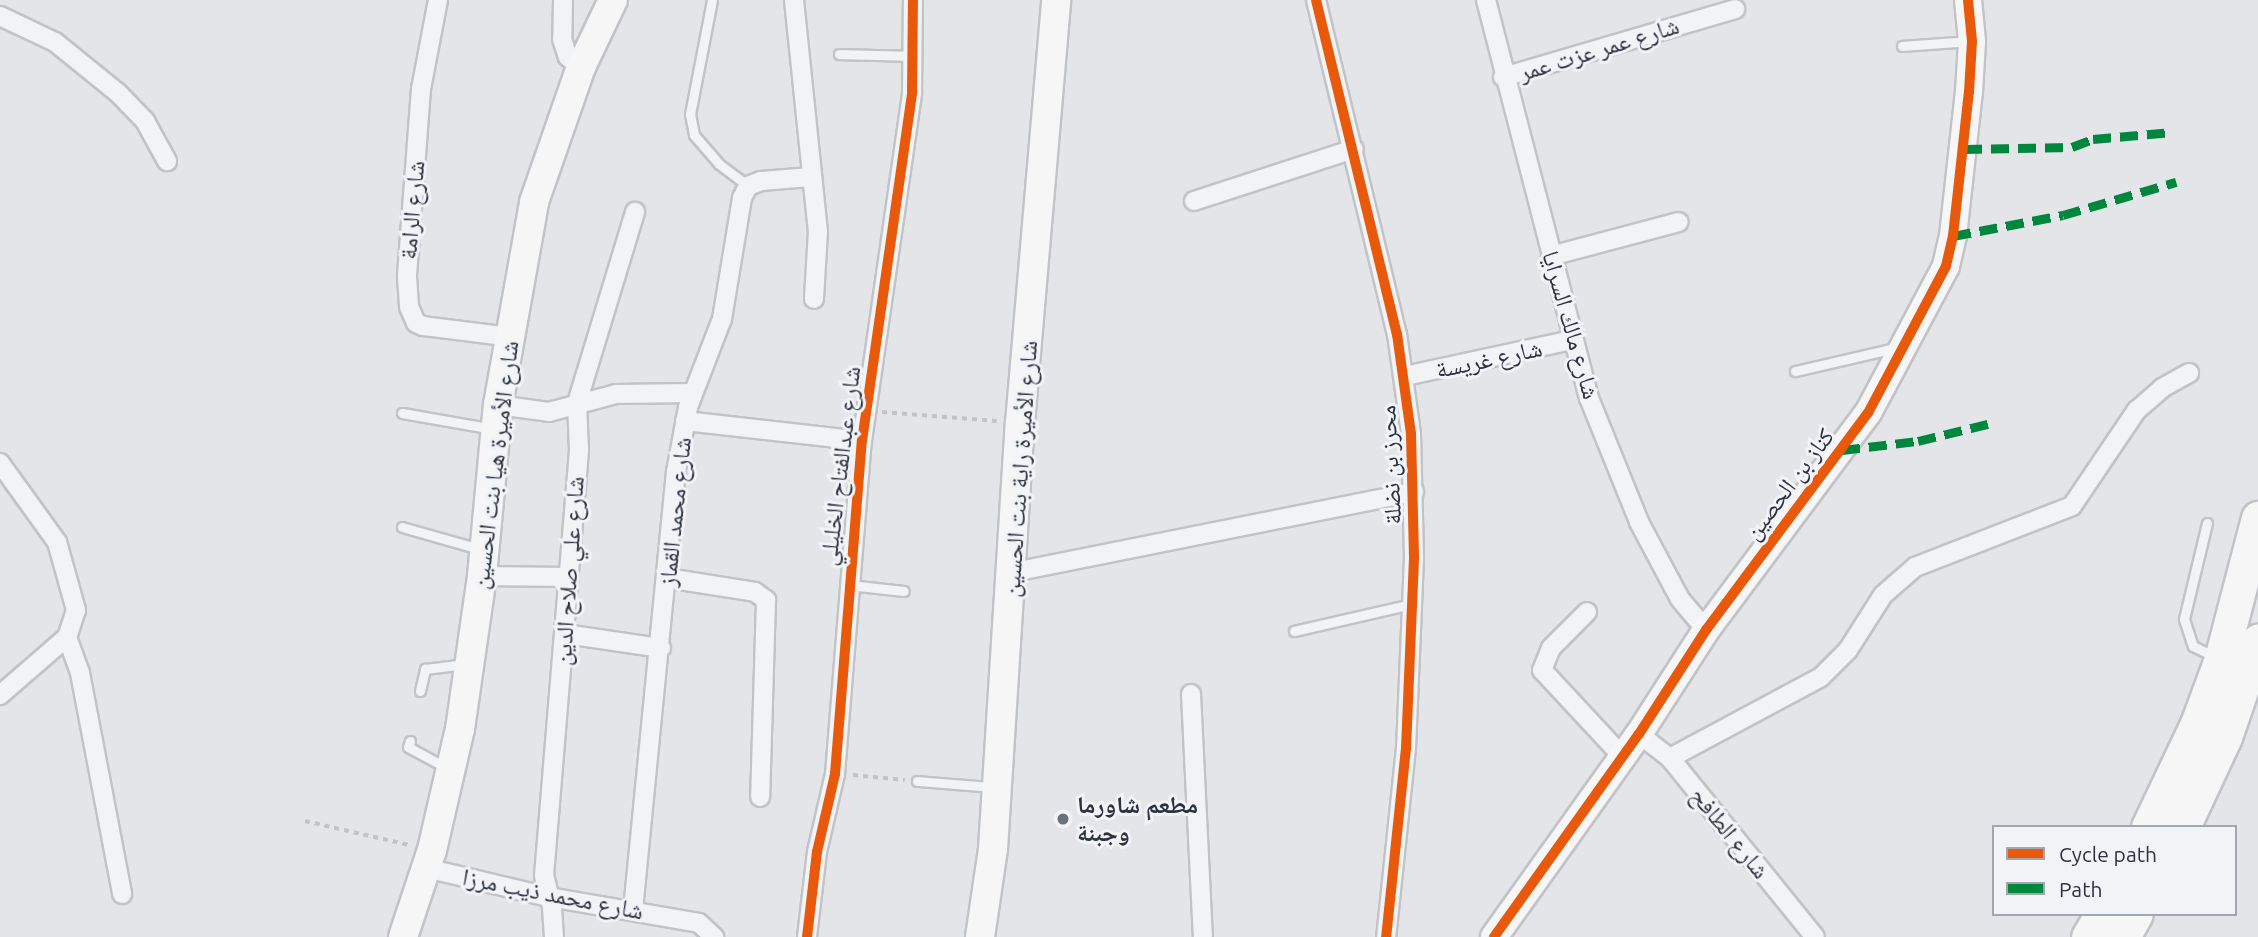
<!DOCTYPE html>
<meta charset="utf-8">
<style>
body{margin:0}
#map{position:relative;width:2258px;height:937px;overflow:hidden;background:#e3e5e8;font-family:Ubuntu,"Noto Naskh Arabic",sans-serif}
div>[style]{position:absolute}
.path>*{height:3.5px;margin-top:-1.75px;transform-origin:0;background:repeating-linear-gradient(90deg,#c2c3c8 0 5px,transparent 0 10px)}
.roads{filter:drop-shadow(2px 0 #c1c3c6) drop-shadow(-2px 0 #c1c3c6) drop-shadow(0 2px #c1c3c6) drop-shadow(0 -2px #c1c3c6)}
.lane>*{height:9px;margin:-4.5px;padding:0 4.5px;transform-origin:4.5px;border-radius:4.5px;background:#f2f3f5}
.street>*{height:18px;margin:-9px;padding:0 9px;transform-origin:9px;border-radius:9px;background:#f2f3f5}
.secondary>*{height:26px;margin:-13px;padding:0 13px;transform-origin:13px;border-radius:13px;background:#f6f6f7}
.primary>*{height:28px;margin:-14px;padding:0 14px;transform-origin:14px;border-radius:14px;background:#f6f6f7}
.highway>*{height:33px;margin:-16.5px;padding:0 16.5px;transform-origin:16.5px;border-radius:16.5px;background:#f6f6f7}
.quiet>*{height:9px;margin-top:-4.5px;transform-origin:0;background:repeating-linear-gradient(90deg,#00873e 0 18px,transparent 0 27px)}
.cycleway>*{height:10px;margin:-5px;padding:0 5px;transform-origin:5px;border-radius:5px;background:#e8590c}
.dots>*{width:19px;height:19px;translate:-50% -50%;box-sizing:border-box;border:4px solid #f1f3f7;border-radius:50%}
span{translate:-50% -50%;white-space:nowrap;text-align:center;line-height:1.15;-webkit-text-stroke:6px #f1f3f7;paint-order:stroke}
.street-label{font-size:24px;color:#2b3240}
.poi-label{font-size:24px;color:#2b3240;font-weight:700}
.left{translate:0 -50%;text-align:left}
.legend{position:absolute;left:1992px;top:825px;width:245px;height:91px;box-sizing:border-box;background:#f1f3f7;border:2px solid #a2a6ae;margin:0;padding:9px 12px;list-style:none;font-size:21px;color:#2b3240}
.legend li{display:flex;align-items:center;gap:14px;height:35px}
.legend b{width:35px;border:2px solid #a2a6ae}
</style>
<div id="map">
<div class="path">
<i style="left:882px;top:412px;width:115px;rotate:4.5deg"></i>
<i style="left:853px;top:775px;width:52px;rotate:5.5deg"></i>
<i style="left:305px;top:821px;width:107px;rotate:13deg"></i>
</div>
<div class="roads">
<div class="lane">
<i style="left:712px;top:0;width:116px;rotate:100.9deg"></i>
<i style="left:690px;top:114px;width:21px;rotate:79deg"></i>
<i style="left:694px;top:135px;width:38px;rotate:49deg"></i>
<i style="left:719px;top:164px;width:36px;rotate:37deg"></i>
<i style="left:1902px;top:46px;width:68px;rotate:-4.2deg"></i>
<i style="left:839px;top:54px;width:74px;rotate:1.5deg"></i>
<i style="left:1795px;top:371px;width:103px;rotate:-13deg"></i>
<i style="left:402px;top:413px;width:93px;rotate:9.9deg"></i>
<i style="left:2207px;top:523px;width:99px;rotate:103.5deg"></i>
<i style="left:2184px;top:619px;width:28px;rotate:72deg"></i>
<i style="left:2193px;top:646px;width:25px;rotate:26deg"></i>
<i style="left:402px;top:527px;width:81px;rotate:15.8deg"></i>
<i style="left:849px;top:585px;width:55px;rotate:6.2deg"></i>
<i style="left:1294px;top:631px;width:121px;rotate:-12.9deg"></i>
<i style="left:420px;top:691px;width:23px;rotate:-77deg"></i>
<i style="left:425px;top:669px;width:41px;rotate:-7deg"></i>
<i style="left:410px;top:741px;width:6px;rotate:108deg"></i>
<i style="left:408px;top:747px;width:44px;rotate:28.3deg"></i>
<i style="left:917px;top:781px;width:75px;rotate:4.6deg"></i>
</div>
<div class="street">
<i style="left:438px;top:0;width:91px;rotate:100.8deg"></i>
<i style="left:421px;top:89px;width:189px;rotate:94.3deg"></i>
<i style="left:407px;top:277px;width:30px;rotate:86deg"></i>
<i style="left:409px;top:307px;width:17px;rotate:66deg"></i>
<i style="left:416px;top:323px;width:8px;rotate:23deg"></i>
<i style="left:423px;top:326px;width:89px;rotate:7.1deg"></i>
<i style="left:563px;top:0;width:39px;rotate:91deg"></i>
<i style="left:562px;top:39px;width:19px;rotate:72deg"></i>
<i style="left:568px;top:57px;width:16px;rotate:38deg"></i>
<i style="left:794px;top:0;width:232px;rotate:84.1deg"></i>
<i style="left:818px;top:231px;width:68px;rotate:93.4deg"></i>
<i style="left:1316px;top:0;width:344px;rotate:76.4deg"></i>
<i style="left:1397px;top:334px;width:101px;rotate:82deg"></i>
<i style="left:1411px;top:434px;width:124px;rotate:88.6deg"></i>
<i style="left:1414px;top:558px;width:190px;rotate:92.4deg"></i>
<i style="left:1406px;top:748px;width:190px;rotate:96deg"></i>
<i style="left:1486px;top:0;width:411px;rotate:75.5deg"></i>
<i style="left:1589px;top:398px;width:134px;rotate:68deg"></i>
<i style="left:1639px;top:522px;width:87px;rotate:62deg"></i>
<i style="left:1680px;top:599px;width:40px;rotate:50deg"></i>
<i style="left:0;top:16px;width:61px;rotate:25.3deg"></i>
<i style="left:55px;top:42px;width:81px;rotate:39deg"></i>
<i style="left:118px;top:93px;width:39px;rotate:46deg"></i>
<i style="left:145px;top:121px;width:46px;rotate:61.2deg"></i>
<i style="left:1503px;top:77px;width:242px;rotate:-16.3deg"></i>
<i style="left:1194px;top:201px;width:168px;rotate:-18deg"></i>
<i style="left:1551px;top:256px;width:132px;rotate:-14.9deg"></i>
<i style="left:1405px;top:376px;width:171px;rotate:-12.2deg"></i>
<i style="left:498px;top:405px;width:51px;rotate:7.8deg"></i>
<i style="left:549px;top:412px;width:69px;rotate:-15deg"></i>
<i style="left:616px;top:394px;width:77px;rotate:-0.7deg"></i>
<i style="left:685px;top:421px;width:178px;rotate:6.4deg"></i>
<i style="left:0;top:463px;width:97px;rotate:54.2deg"></i>
<i style="left:57px;top:542px;width:71px;rotate:74.4deg"></i>
<i style="left:76px;top:610px;width:28px;rotate:108deg"></i>
<i style="left:67px;top:637px;width:89px;rotate:139.1deg"></i>
<i style="left:1014px;top:572px;width:408px;rotate:-11.3deg"></i>
<i style="left:482px;top:576px;width:85px;rotate:0.7deg"></i>
<i style="left:667px;top:578px;width:89px;rotate:9deg"></i>
<i style="left:755px;top:592px;width:14px;rotate:36deg"></i>
<i style="left:766px;top:600px;width:197px;rotate:91.7deg"></i>
<i style="left:1587px;top:612px;width:51px;rotate:135deg"></i>
<i style="left:1551px;top:648px;width:24px;rotate:112deg"></i>
<i style="left:1542px;top:670px;width:117px;rotate:47.1deg"></i>
<i style="left:565px;top:634px;width:97px;rotate:8.3deg"></i>
<i style="left:67px;top:637px;width:38px;rotate:70deg"></i>
<i style="left:80px;top:673px;width:225px;rotate:79.2deg"></i>
<i style="left:1191px;top:694px;width:243px;rotate:87.2deg"></i>
<i style="left:1639px;top:734px;width:39px;rotate:38deg"></i>
<i style="left:1670px;top:758px;width:230px;rotate:51deg"></i>
<i style="left:1670px;top:758px;width:171px;rotate:-28.2deg"></i>
<i style="left:1821px;top:677px;width:38px;rotate:-45deg"></i>
<i style="left:1848px;top:650px;width:65px;rotate:-57.5deg"></i>
<i style="left:1883px;top:595px;width:43px;rotate:-41.2deg"></i>
<i style="left:1915px;top:567px;width:168px;rotate:-21.2deg"></i>
<i style="left:2072px;top:506px;width:115px;rotate:-56deg"></i>
<i style="left:2136px;top:411px;width:35px;rotate:-41deg"></i>
<i style="left:2162px;top:388px;width:31px;rotate:-29deg"></i>
<i style="left:426px;top:868px;width:126px;rotate:13.3deg"></i>
<i style="left:549px;top:897px;width:152px;rotate:9.8deg"></i>
<i style="left:699px;top:923px;width:21px;rotate:43deg"></i>
<i style="left:633px;top:910px;width:440px;rotate:-84.4deg"></i>
<i style="left:676px;top:472px;width:66px;rotate:-79.5deg"></i>
<i style="left:688px;top:407px;width:94px;rotate:-68.9deg"></i>
<i style="left:722px;top:319px;width:123px;rotate:-80.6deg"></i>
<i style="left:742px;top:198px;width:13px;rotate:-63deg"></i>
<i style="left:748px;top:186px;width:14px;rotate:-21deg"></i>
<i style="left:761px;top:181px;width:50px;rotate:-4.6deg"></i>
<i style="left:554px;top:937px;width:30px;rotate:-94deg"></i>
<i style="left:552px;top:907px;width:32px;rotate:-104deg"></i>
<i style="left:544px;top:876px;width:427px;rotate:-85.3deg"></i>
<i style="left:579px;top:450px;width:47px;rotate:-92.4deg"></i>
<i style="left:577px;top:403px;width:200px;rotate:-73.1deg"></i>
<i style="left:807px;top:937px;width:86px;rotate:-83.3deg"></i>
<i style="left:817px;top:852px;width:80px;rotate:-77deg"></i>
<i style="left:835px;top:774px;width:334px;rotate:-85.4deg"></i>
<i style="left:862px;top:441px;width:353px;rotate:-81.8deg"></i>
<i style="left:912px;top:92px;width:92px;rotate:-89.4deg"></i>
</div>
<div class="secondary">
<i style="left:1494px;top:937px;width:249px;rotate:-54.5deg"></i>
<i style="left:1639px;top:734px;width:124px;rotate:-57.2deg"></i>
<i style="left:1706px;top:630px;width:271px;rotate:-53.3deg"></i>
<i style="left:1868px;top:413px;width:166px;rotate:-62deg"></i>
<i style="left:1946px;top:266px;width:31px;rotate:-77deg"></i>
<i style="left:1953px;top:236px;width:145px;rotate:-83.7deg"></i>
<i style="left:1969px;top:92px;width:51px;rotate:-86.6deg"></i>
<i style="left:1972px;top:41px;width:41px;rotate:-95.6deg"></i>
</div>
<div class="primary">
<i style="left:403px;top:937px;width:92px;rotate:-71.6deg"></i>
<i style="left:432px;top:850px;width:124px;rotate:-77deg"></i>
<i style="left:460px;top:729px;width:155px;rotate:-81.8deg"></i>
<i style="left:482px;top:576px;width:172px;rotate:-84.7deg"></i>
<i style="left:498px;top:405px;width:206px;rotate:-79.9deg"></i>
<i style="left:534px;top:202px;width:143px;rotate:-70.8deg"></i>
<i style="left:581px;top:67px;width:74px;rotate:-64.5deg"></i>
<i style="left:980px;top:937px;width:89px;rotate:-81.6deg"></i>
<i style="left:993px;top:849px;width:427px;rotate:-86.4deg"></i>
<i style="left:1020px;top:423px;width:425px;rotate:-85.1deg"></i>
</div>
<div class="highway">
<i style="left:2148px;top:827px;width:114px;rotate:-64.6deg"></i>
<i style="left:2197px;top:724px;width:69px;rotate:-69.7deg"></i>
<i style="left:2221px;top:659px;width:146px;rotate:-75.3deg"></i>
<i style="left:2183px;top:827px;width:99px;rotate:-65deg"></i>
<i style="left:2225px;top:737px;width:102px;rotate:-71deg"></i>
<i style="left:2088px;top:937px;width:27px;rotate:-59deg"></i>
<i style="left:2123px;top:937px;width:26px;rotate:-61deg"></i>
</div>
</div>
<div class="quiet">
<i style="left:1964px;top:149px;width:108px;rotate:-1.1deg"></i>
<i style="left:2072px;top:147px;width:22px;rotate:-21deg"></i>
<i style="left:2093px;top:139px;width:80px;rotate:-5deg"></i>
<i style="left:1953px;top:236px;width:112px;rotate:-10.8deg"></i>
<i style="left:2063px;top:215px;width:118px;rotate:-16.3deg"></i>
<i style="left:1842px;top:450px;width:77px;rotate:-6.8deg"></i>
<i style="left:1918px;top:441px;width:72px;rotate:-13.7deg"></i>
</div>
<div class="cycleway">
<i style="left:1316px;top:0;width:344px;rotate:76.4deg"></i>
<i style="left:1397px;top:334px;width:101px;rotate:82deg"></i>
<i style="left:1411px;top:434px;width:124px;rotate:88.6deg"></i>
<i style="left:1414px;top:558px;width:190px;rotate:92.4deg"></i>
<i style="left:1406px;top:748px;width:190px;rotate:96deg"></i>
<i style="left:807px;top:937px;width:86px;rotate:-83.3deg"></i>
<i style="left:817px;top:852px;width:80px;rotate:-77deg"></i>
<i style="left:835px;top:774px;width:334px;rotate:-85.4deg"></i>
<i style="left:862px;top:441px;width:353px;rotate:-81.8deg"></i>
<i style="left:912px;top:92px;width:92px;rotate:-89.4deg"></i>
<i style="left:1494px;top:937px;width:249px;rotate:-54.5deg"></i>
<i style="left:1639px;top:734px;width:124px;rotate:-57.2deg"></i>
<i style="left:1706px;top:630px;width:271px;rotate:-53.3deg"></i>
<i style="left:1868px;top:413px;width:166px;rotate:-62deg"></i>
<i style="left:1946px;top:266px;width:31px;rotate:-77deg"></i>
<i style="left:1953px;top:236px;width:145px;rotate:-83.7deg"></i>
<i style="left:1969px;top:92px;width:51px;rotate:-86.6deg"></i>
<i style="left:1972px;top:41px;width:41px;rotate:-95.6deg"></i>
</div>
<div class="dots">
<i style="left:1063px;top:819px;background:#6b717b"></i>
</div>
<div class="street-label">
<span style="left:1599px;top:49px;rotate:-17deg">شارع عمر عزت عمر</span>
<span style="left:412px;top:210px;rotate:-85deg">شارع الرامة</span>
<span style="left:1571px;top:325px;rotate:74deg">شارع مالك السرايا</span>
<span style="left:1489px;top:359px;rotate:-12deg">شارع غريسة</span>
<span style="left:495px;top:465px;rotate:-83deg">شارع الأميرة هيا بنت الحسين</span>
<span style="left:1390px;top:465px;rotate:-93deg">محرز بن نضلة</span>
<span style="left:840px;top:466px;rotate:-83deg">شارع عبدالفتاح الخليلي</span>
<span style="left:1020px;top:469px;rotate:-86deg">شارع الأميرة راية بنت الحسين</span>
<span style="left:1789px;top:484px;rotate:-53deg">كناز بن الحصين</span>
<span style="left:675px;top:512px;rotate:-84deg">شارع محمد القماز</span>
<span style="left:569px;top:571px;rotate:-86deg">شارع علي صلاح الدين</span>
<span style="left:1730px;top:833px;rotate:51deg">شارع الطافح</span>
<span style="left:553px;top:894px;rotate:11deg">شارع محمد ذيب مرزا</span>
</div>
<div class="poi-label">
<span class="left" style="left:1077px;top:819px">مطعم شاورما<br>وجبنة</span>
</div>
<ul class="legend">
<li><b style="height:9px;background:#e8590c"></b>Cycle path</li>
<li><b style="height:9px;background:#00873e"></b>Path</li>
</ul>
</div>
